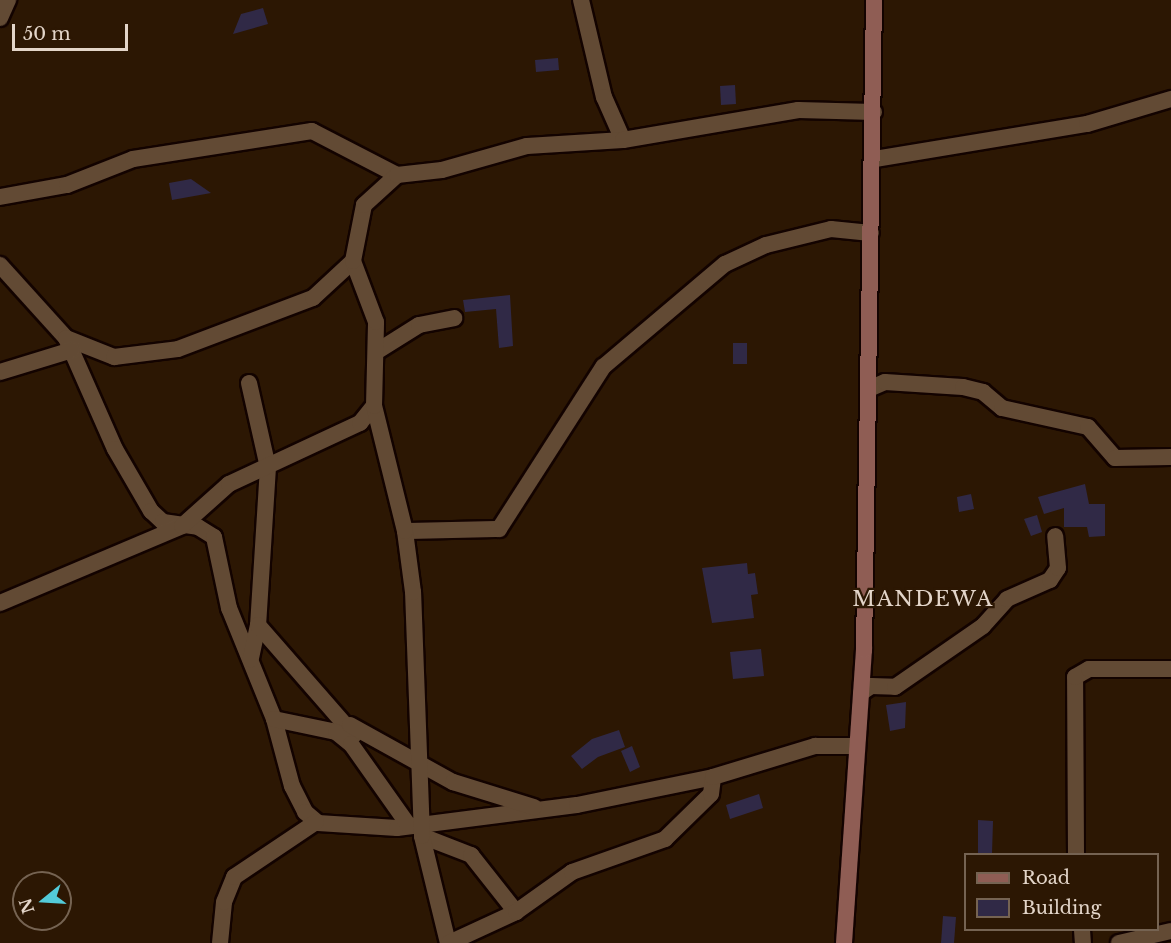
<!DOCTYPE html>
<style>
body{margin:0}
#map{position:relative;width:1171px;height:943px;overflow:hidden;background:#2c1703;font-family:"Libre Baskerville",serif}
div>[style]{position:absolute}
.building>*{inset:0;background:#302946}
.roads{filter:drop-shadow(2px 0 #130300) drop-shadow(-2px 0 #130300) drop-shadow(0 2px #130300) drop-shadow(0 -2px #130300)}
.minor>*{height:16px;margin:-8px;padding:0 8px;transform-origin:8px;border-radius:8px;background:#624a34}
.secondary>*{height:16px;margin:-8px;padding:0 8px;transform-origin:8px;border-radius:8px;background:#8f5d54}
span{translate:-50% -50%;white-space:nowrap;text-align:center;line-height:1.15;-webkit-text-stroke:4.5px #2c1703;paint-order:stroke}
.quarter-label{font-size:21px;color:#e3d5c9;letter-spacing:1.5px}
.legend{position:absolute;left:964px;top:853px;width:195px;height:78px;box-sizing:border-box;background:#2c1703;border:2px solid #756352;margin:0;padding:8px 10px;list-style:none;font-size:18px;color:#e3d5c9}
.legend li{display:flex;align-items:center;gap:12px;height:30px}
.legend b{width:30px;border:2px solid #756352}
.north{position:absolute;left:12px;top:871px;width:60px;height:60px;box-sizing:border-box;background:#2c1703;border:2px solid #756352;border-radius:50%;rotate:252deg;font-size:16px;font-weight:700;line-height:24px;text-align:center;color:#e3d5c9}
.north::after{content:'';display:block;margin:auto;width:21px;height:27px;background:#53cbda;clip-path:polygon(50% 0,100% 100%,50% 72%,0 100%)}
.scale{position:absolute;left:12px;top:24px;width:116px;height:27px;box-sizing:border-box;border:3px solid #e3d5c9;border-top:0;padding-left:8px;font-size:18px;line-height:21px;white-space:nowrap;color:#e3d5c9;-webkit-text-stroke:4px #2c1703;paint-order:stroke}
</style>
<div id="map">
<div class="building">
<i style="clip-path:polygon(263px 8px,268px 24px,233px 34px,241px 14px)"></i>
<i style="clip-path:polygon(558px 58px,559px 70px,536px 72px,535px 60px)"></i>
<i style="clip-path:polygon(735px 85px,736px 104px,721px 105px,720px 86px)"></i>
<i style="clip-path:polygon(191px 179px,211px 193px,172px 200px,169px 183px)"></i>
<i style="clip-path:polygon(510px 295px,513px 346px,499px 348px,496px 309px,465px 312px,463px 300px)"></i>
<i style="clip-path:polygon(733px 343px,747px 343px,747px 364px,733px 364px)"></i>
<i style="clip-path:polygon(1085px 484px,1089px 504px,1105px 504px,1105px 536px,1089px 537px,1087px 527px,1064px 527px,1064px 508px,1044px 514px,1038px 497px)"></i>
<i style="clip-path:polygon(971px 494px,974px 509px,959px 512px,957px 497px)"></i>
<i style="clip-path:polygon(1037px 515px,1042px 532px,1031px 536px,1024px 519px)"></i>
<i style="clip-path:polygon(747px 563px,748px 574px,755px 573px,758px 594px,751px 595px,754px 618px,712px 623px,702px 568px)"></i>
<i style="clip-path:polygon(761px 649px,764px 676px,733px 679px,730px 652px)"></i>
<i style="clip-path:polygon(906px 702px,905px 728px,890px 731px,886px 705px)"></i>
<i style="clip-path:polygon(619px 730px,625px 747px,598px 757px,582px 769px,571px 756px,592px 739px)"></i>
<i style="clip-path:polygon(632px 746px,640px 767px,630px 772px,621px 751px)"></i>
<i style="clip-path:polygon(759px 794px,763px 808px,730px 819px,726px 805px)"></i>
<i style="clip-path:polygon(978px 820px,993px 821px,992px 854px,978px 854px)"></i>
<i style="clip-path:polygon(943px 916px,956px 917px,954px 943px,941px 943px)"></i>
</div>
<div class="roads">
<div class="minor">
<i style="left:581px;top:0;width:100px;rotate:76.7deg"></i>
<i style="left:604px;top:97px;width:47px;rotate:66.2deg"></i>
<i style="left:0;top:18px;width:20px;rotate:-66deg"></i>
<i style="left:875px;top:159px;width:215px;rotate:-9.4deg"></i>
<i style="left:1087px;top:124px;width:88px;rotate:-16.6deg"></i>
<i style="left:0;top:197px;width:68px;rotate:-10.2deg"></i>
<i style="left:67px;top:185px;width:71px;rotate:-21.5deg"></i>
<i style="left:133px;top:159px;width:181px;rotate:-8.9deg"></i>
<i style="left:312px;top:131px;width:96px;rotate:27.4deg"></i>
<i style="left:0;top:265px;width:98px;rotate:47.9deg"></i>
<i style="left:66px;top:338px;width:121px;rotate:66.2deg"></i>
<i style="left:115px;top:449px;width:72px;rotate:59.9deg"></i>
<i style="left:151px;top:511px;width:16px;rotate:43deg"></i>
<i style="left:163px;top:522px;width:35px;rotate:8deg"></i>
<i style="left:198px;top:527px;width:19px;rotate:32deg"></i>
<i style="left:214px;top:537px;width:73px;rotate:78.1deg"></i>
<i style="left:229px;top:608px;width:120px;rotate:67.9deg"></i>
<i style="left:274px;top:719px;width:69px;rotate:75deg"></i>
<i style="left:292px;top:786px;width:29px;rotate:63deg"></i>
<i style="left:305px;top:812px;width:17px;rotate:40deg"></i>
<i style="left:318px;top:823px;width:79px;rotate:3.6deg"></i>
<i style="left:397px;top:828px;width:181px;rotate:-7.3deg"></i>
<i style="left:577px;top:805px;width:139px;rotate:-11.6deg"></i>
<i style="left:66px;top:338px;width:52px;rotate:21.6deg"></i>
<i style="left:114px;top:357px;width:64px;rotate:-7.1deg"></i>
<i style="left:178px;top:349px;width:144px;rotate:-20.7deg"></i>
<i style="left:313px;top:298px;width:54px;rotate:-42.8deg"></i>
<i style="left:376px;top:352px;width:51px;rotate:-32.1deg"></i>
<i style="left:419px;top:325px;width:36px;rotate:-11deg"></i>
<i style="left:0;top:372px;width:75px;rotate:-17deg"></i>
<i style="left:249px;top:383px;width:86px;rotate:77.3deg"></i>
<i style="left:268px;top:467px;width:158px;rotate:93.6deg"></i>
<i style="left:258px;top:625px;width:35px;rotate:102deg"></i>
<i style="left:869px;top:389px;width:17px;rotate:-24deg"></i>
<i style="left:885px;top:382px;width:78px;rotate:3.7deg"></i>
<i style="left:963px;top:387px;width:21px;rotate:14deg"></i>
<i style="left:983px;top:392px;width:25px;rotate:40deg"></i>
<i style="left:1002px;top:408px;width:88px;rotate:12.5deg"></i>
<i style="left:1088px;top:427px;width:41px;rotate:48.9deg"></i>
<i style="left:1115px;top:458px;width:56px;rotate:-1deg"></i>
<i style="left:405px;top:531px;width:94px;rotate:-1.2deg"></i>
<i style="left:499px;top:529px;width:193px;rotate:-57.3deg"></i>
<i style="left:603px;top:367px;width:160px;rotate:-40.2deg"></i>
<i style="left:725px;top:264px;width:45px;rotate:-24.9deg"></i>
<i style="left:766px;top:245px;width:67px;rotate:-13.8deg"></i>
<i style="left:831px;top:229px;width:40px;rotate:5.7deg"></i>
<i style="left:0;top:603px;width:198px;rotate:-22.9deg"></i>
<i style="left:182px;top:526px;width:63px;rotate:-41.8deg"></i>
<i style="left:229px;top:484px;width:145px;rotate:-25deg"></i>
<i style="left:360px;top:423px;width:22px;rotate:-51deg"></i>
<i style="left:258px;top:625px;width:146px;rotate:48.9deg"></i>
<i style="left:861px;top:693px;width:12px;rotate:-35deg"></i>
<i style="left:871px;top:686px;width:24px;rotate:2deg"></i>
<i style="left:895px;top:687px;width:107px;rotate:-34.7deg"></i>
<i style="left:983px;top:626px;width:36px;rotate:-48deg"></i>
<i style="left:1007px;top:599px;width:47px;rotate:-23.8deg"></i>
<i style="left:1050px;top:580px;width:14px;rotate:-56deg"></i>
<i style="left:1058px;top:568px;width:32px;rotate:-95deg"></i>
<i style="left:274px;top:719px;width:63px;rotate:11.8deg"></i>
<i style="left:336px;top:732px;width:19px;rotate:39deg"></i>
<i style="left:351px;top:744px;width:100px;rotate:54.7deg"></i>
<i style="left:350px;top:725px;width:118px;rotate:29deg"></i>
<i style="left:453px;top:782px;width:85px;rotate:17.2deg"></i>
<i style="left:422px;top:836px;width:53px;rotate:21.2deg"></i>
<i style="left:471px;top:855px;width:73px;rotate:51.7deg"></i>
<i style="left:1076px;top:854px;width:177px;rotate:-90.3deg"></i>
<i style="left:1075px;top:677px;width:16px;rotate:-30deg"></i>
<i style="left:1089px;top:669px;width:82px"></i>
<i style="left:1082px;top:930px;width:13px;rotate:86deg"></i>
<i style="left:220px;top:943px;width:41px;rotate:-84.4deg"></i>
<i style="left:224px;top:902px;width:27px;rotate:-68deg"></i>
<i style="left:234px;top:877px;width:99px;rotate:-33.9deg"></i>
<i style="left:448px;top:943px;width:110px;rotate:-103.7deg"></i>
<i style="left:422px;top:836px;width:244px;rotate:-92.1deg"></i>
<i style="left:413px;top:592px;width:62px;rotate:-97.5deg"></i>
<i style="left:405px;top:531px;width:129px;rotate:-103.9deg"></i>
<i style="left:374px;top:406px;width:84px;rotate:-88.6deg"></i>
<i style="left:376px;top:322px;width:65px;rotate:-110.7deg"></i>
<i style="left:353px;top:261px;width:57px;rotate:-78.9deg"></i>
<i style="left:364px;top:205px;width:45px;rotate:-42.3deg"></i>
<i style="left:397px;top:175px;width:45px;rotate:-6.3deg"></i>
<i style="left:442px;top:170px;width:88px;rotate:-15.8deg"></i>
<i style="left:527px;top:146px;width:96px;rotate:-3.6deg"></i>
<i style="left:623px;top:140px;width:178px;rotate:-9.7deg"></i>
<i style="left:798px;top:110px;width:76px;rotate:1.5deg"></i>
<i style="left:449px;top:943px;width:74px;rotate:-24.8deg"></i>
<i style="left:516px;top:912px;width:69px;rotate:-35.5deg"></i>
<i style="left:572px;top:872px;width:99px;rotate:-19.5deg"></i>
<i style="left:665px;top:839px;width:64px;rotate:-44.4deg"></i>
<i style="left:711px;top:794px;width:17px;rotate:-83deg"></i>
<i style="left:713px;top:777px;width:107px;rotate:-16.9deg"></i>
<i style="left:815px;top:746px;width:41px"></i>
<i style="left:1119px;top:943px;width:53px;rotate:-13deg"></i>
</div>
<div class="secondary">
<i style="left:844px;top:943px;width:294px;rotate:-86.1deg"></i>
<i style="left:864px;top:650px;width:650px;rotate:-89.12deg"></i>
</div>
</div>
<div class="quarter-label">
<span style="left:923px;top:599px">MANDEWA</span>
</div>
<ul class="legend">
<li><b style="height:8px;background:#8f5d54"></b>Road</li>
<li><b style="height:16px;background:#302946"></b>Building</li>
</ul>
<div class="north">N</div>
<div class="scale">50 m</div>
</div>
